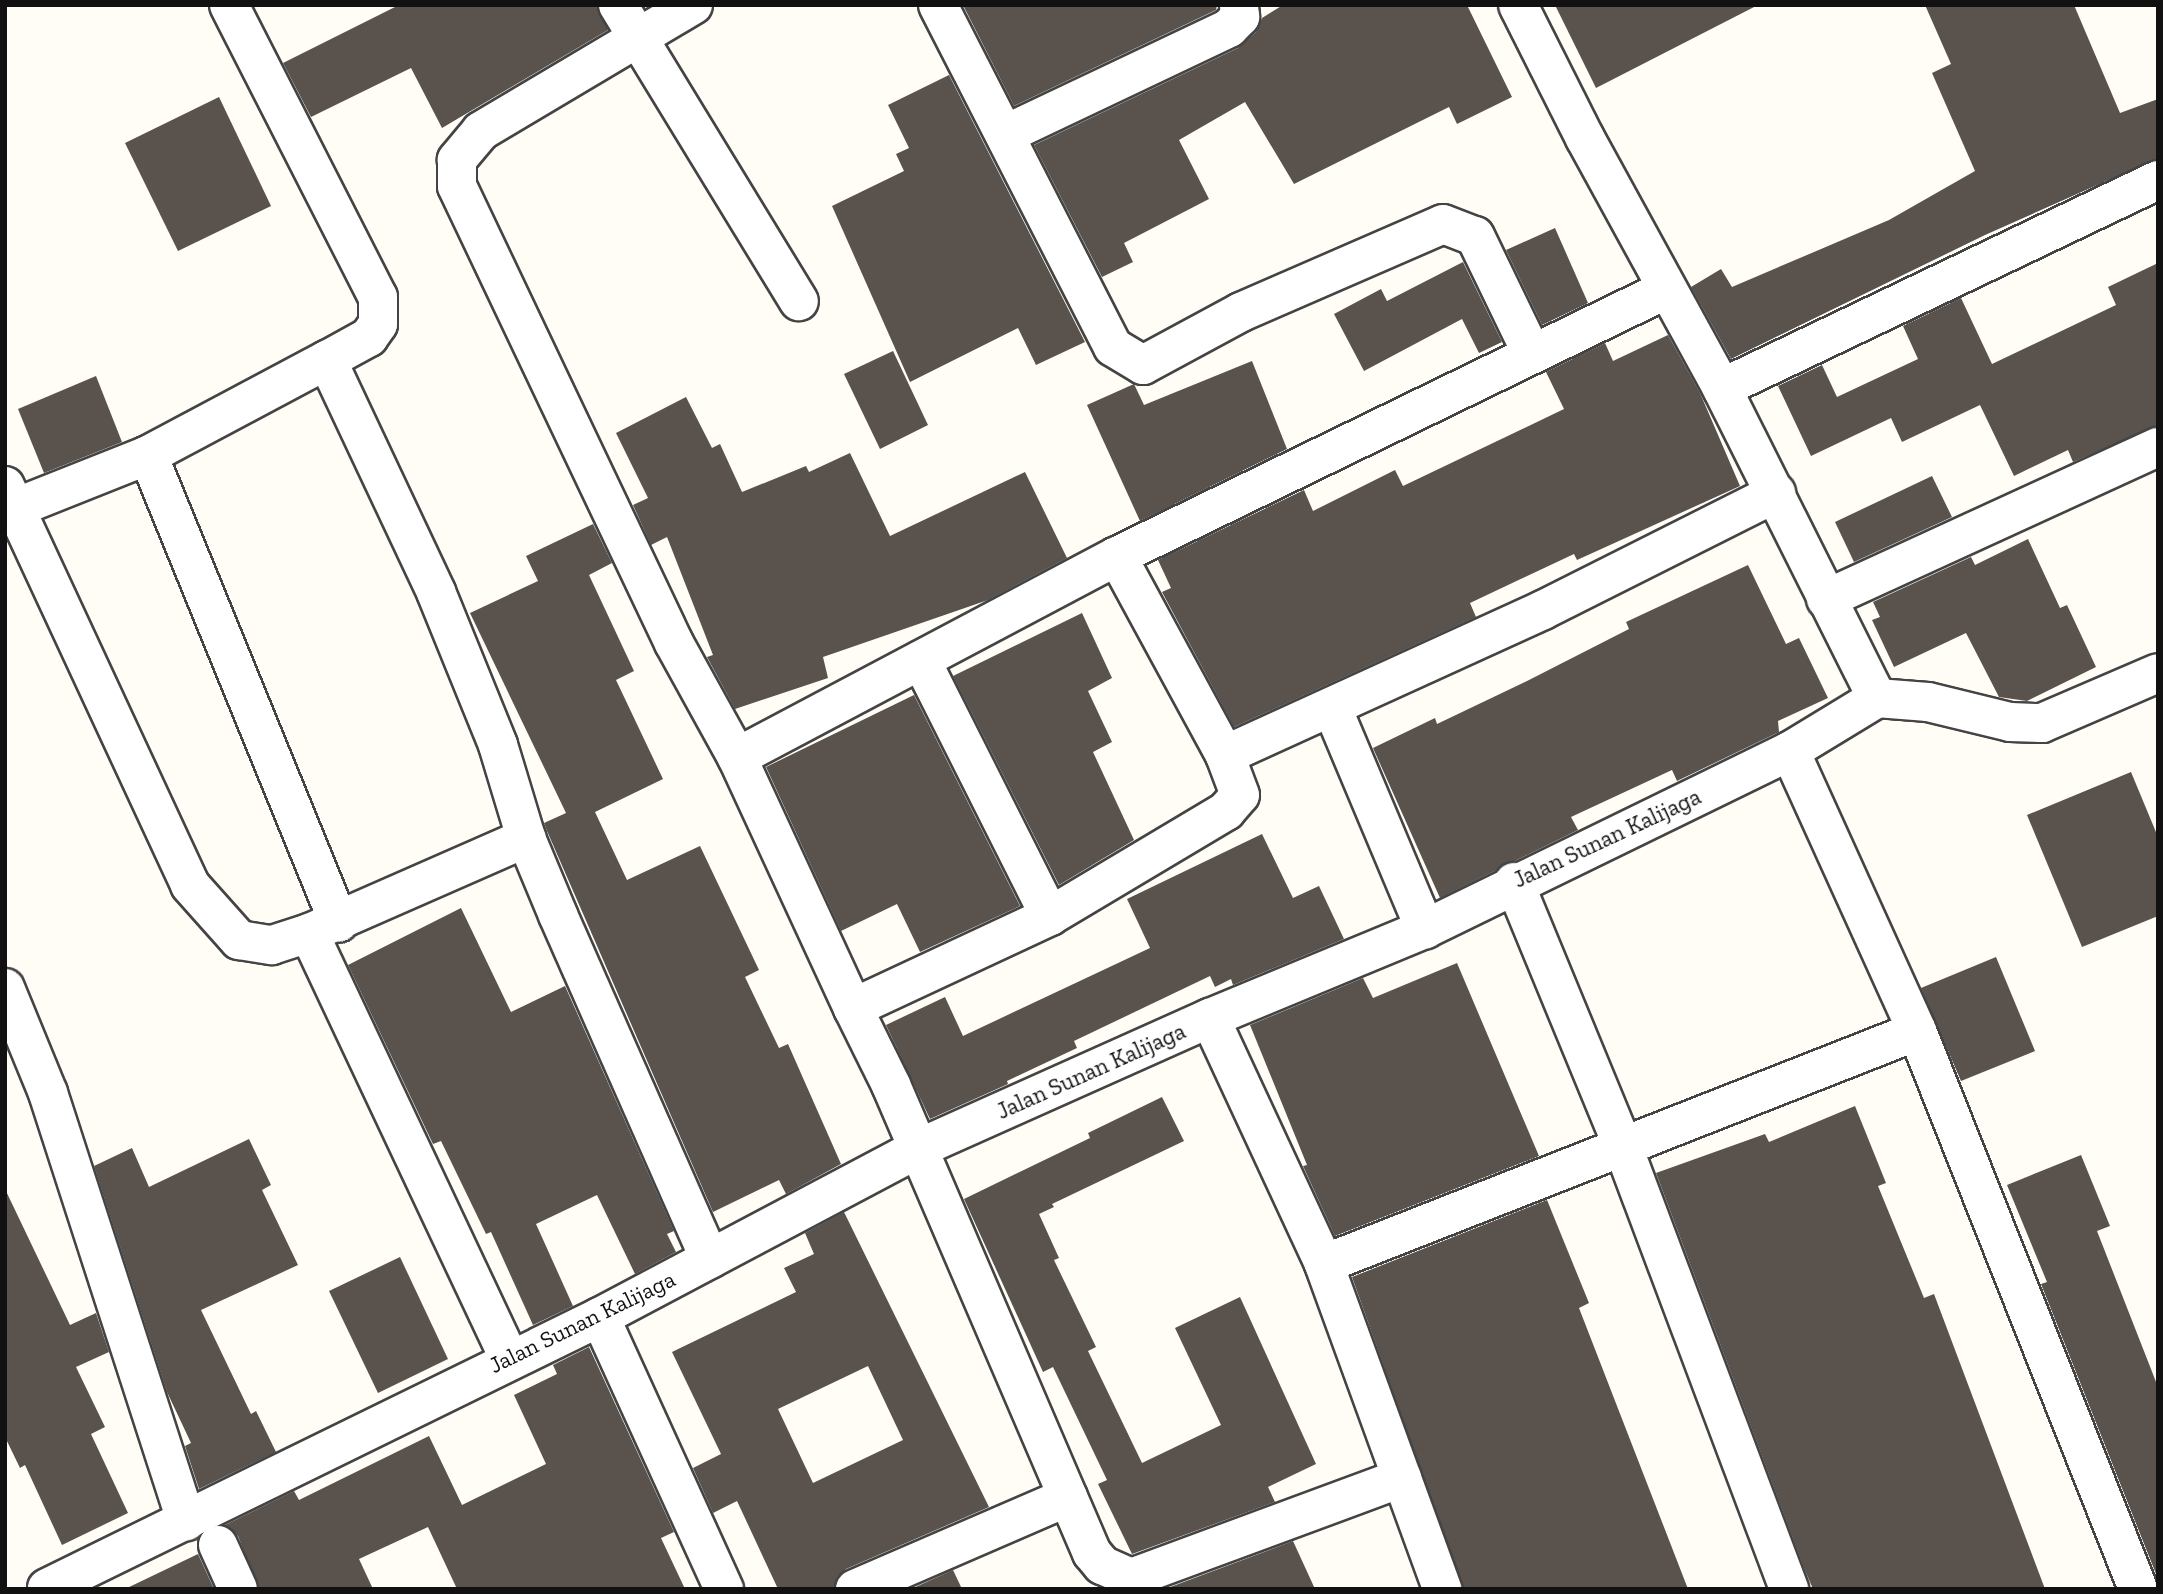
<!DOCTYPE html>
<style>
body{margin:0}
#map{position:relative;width:2163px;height:1594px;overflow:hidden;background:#fffdf5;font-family:"Zilla Slab",serif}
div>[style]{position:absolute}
.building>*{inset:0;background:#5a524d}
.roads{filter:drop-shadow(2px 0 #444) drop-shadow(-2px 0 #444) drop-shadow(0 2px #444) drop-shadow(0 -2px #444)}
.minor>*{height:38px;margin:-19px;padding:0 19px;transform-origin:19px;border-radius:19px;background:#fff}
span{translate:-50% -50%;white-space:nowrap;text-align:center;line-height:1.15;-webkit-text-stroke:7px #fff;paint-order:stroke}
.street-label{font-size:23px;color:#111}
.frame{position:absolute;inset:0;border:7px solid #111;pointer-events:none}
</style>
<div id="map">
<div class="building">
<i style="clip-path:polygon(399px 5px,596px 5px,608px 30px,442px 128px,411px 68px,311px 117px,283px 63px)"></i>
<i style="clip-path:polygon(963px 5px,1217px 5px,1216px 10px,1014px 106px)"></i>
<i style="clip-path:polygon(1283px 5px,1467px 5px,1512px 97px,1457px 124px,1449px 107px,1294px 184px,1245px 102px,1179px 140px,1209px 199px,1124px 243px,1133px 262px,1102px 277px,1034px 145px,1238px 48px,1256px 32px,1262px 18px)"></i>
<i style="clip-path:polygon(1555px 5px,1758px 5px,1596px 88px)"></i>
<i style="clip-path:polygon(1925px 5px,2074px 5px,2120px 113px,2158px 99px,2158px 158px,1985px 235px,1731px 359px,1691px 287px,1721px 269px,1732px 287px,1889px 220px,1975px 171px,1932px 73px,1951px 64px)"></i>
<i style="clip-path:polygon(949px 75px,1085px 342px,1036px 365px,1018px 328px,910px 382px,832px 206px,904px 171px,896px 154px,909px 148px,888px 105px)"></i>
<i style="clip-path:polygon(219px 97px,271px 206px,178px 251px,125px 143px)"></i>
<i style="clip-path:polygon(1555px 228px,1588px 303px,1542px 325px,1506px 250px)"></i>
<i style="clip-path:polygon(1463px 262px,1502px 342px,1479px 353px,1462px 319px,1364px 371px,1334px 314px,1381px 289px,1387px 301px)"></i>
<i style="clip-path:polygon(2158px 263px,2158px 425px,2073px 462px,2068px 450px,2014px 476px,1980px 405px,1902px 442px,1891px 418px,1811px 456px,1778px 386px,1822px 365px,1837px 397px,1918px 359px,1903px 326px,1961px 298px,1992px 364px,2116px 305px,2108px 287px)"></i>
<i style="clip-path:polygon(1668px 335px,1700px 393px,1740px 486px,1577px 560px,1574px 554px,1470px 603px,1476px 617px,1234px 727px,1162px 592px,1171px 588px,1158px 560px,1304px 490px,1313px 511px,1395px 470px,1403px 486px,1564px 409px,1546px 372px,1605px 343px,1613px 361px)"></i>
<i style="clip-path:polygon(893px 351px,928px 425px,880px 449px,844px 374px)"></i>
<i style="clip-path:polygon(1252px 361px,1287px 449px,1140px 521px,1087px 405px,1134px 384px,1144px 405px)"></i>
<i style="clip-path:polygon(96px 376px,122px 442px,44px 473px,18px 409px)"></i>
<i style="clip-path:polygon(686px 397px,712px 448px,720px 444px,742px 492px,806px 466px,809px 472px,850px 453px,890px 536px,1025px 472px,1067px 558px,988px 600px,823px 657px,828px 678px,735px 709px,707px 657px,713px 655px,667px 537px,651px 545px,633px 505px,648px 498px,616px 433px)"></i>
<i style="clip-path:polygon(1932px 476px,1952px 517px,1854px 562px,1835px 522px)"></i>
<i style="clip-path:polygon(593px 524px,612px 563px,589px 575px,634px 671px,616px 680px,663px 779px,595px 812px,627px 880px,700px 846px,759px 970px,745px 977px,779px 1048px,788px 1044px,841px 1164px,786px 1194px,779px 1180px,713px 1212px,547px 831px,544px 823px,566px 813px,470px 613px,538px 581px,526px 556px)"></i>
<i style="clip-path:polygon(2028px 539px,2060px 608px,2067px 605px,2096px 667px,2027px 701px,1999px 697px,1966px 633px,1894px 667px,1872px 620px,1880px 617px,1873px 602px,1971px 557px,1975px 565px)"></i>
<i style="clip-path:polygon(1748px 565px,1786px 644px,1799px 638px,1828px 698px,1778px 721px,1779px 732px,1677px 781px,1672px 770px,1571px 817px,1578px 830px,1440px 898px,1373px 748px,1435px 718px,1437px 724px,1529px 680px,1629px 629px,1626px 622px)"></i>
<i style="clip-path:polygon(1082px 613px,1112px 678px,1088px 691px,1112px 742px,1093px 752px,1134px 840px,1059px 885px,953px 676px)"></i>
<i style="clip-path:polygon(914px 695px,1020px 906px,920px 952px,897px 904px,841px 931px,766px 767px)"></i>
<i style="clip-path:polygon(2131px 772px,2158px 837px,2158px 916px,2082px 947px,2027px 815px)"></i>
<i style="clip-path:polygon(1262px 834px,1293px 898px,1319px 886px,1344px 939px,1233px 985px,1231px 979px,1215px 987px,1210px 976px,1074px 1041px,1077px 1048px,1007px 1081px,1008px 1084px,930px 1119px,886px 1025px,945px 997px,963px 1036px,1150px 948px,1127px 899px)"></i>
<i style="clip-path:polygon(461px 908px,511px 1012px,565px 986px,674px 1231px,667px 1234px,676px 1252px,635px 1274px,597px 1195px,536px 1224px,573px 1306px,533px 1325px,491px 1232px,486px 1234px,441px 1141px,433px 1144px,348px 965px)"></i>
<i style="clip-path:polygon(1996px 957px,2035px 1051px,1961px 1081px,1921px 988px)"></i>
<i style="clip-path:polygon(1457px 963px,1539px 1156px,1335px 1236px,1303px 1166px,1307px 1165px,1250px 1025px,1363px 978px,1373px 998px)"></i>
<i style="clip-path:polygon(1162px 1097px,1184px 1141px,1052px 1204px,1054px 1207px,1039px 1214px,1059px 1258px,1054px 1260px,1096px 1347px,1088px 1351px,1142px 1463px,1221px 1425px,1175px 1328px,1240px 1297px,1316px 1464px,1268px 1487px,1275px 1502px,1132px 1554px,1098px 1484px,1107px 1480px,1053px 1367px,1043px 1372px,964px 1199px,1090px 1138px,1088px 1133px)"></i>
<i style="clip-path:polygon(1855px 1106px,1886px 1183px,1878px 1186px,1924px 1298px,1934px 1294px,2045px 1589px,1813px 1589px,1804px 1568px,1656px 1173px,1765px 1134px,1769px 1142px)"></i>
<i style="clip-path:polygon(249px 1139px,271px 1185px,262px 1190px,298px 1265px,201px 1310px,251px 1414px,256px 1411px,276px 1452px,199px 1489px,185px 1446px,191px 1443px,167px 1392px,94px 1166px,132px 1148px,149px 1187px)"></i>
<i style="clip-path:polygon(2081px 1155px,2110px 1226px,2097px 1231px,2158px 1387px,2158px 1579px,2041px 1284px,2047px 1282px,2007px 1185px)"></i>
<i style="clip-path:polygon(5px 1189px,70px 1325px,96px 1313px,109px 1352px,76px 1367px,105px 1427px,91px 1434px,128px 1513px,62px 1545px,25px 1465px,20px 1468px,5px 1437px)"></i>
<i style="clip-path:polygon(1547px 1200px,1589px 1303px,1579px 1308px,1688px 1589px,1463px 1589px,1352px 1277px)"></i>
<i style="clip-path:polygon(evenodd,844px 1212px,989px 1507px,846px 1569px,837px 1577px,834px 1589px,778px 1589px,737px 1501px,713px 1513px,693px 1468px,721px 1454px,672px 1352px,796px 1292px,784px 1268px,814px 1254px,805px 1233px,844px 1212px,868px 1366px,903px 1440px,813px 1483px,778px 1409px,868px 1366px)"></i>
<i style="clip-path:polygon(400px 1257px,448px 1359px,378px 1393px,329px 1291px)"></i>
<i style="clip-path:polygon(589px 1347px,674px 1532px,661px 1538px,685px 1589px,457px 1589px,428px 1527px,359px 1559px,373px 1589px,259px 1589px,238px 1536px,225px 1525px,294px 1491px,299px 1500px,429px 1436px,462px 1505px,546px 1464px,514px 1395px,557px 1374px,553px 1365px)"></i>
<i style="clip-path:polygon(1293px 1541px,1315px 1589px,1165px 1589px)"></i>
<i style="clip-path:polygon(198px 1554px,214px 1589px,125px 1589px)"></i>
<i style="clip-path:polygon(953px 1570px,962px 1589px,911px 1589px)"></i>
</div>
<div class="roads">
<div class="minor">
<i style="left:229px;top:5px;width:328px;rotate:63deg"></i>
<i style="left:378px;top:297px;width:27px;rotate:90deg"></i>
<i style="left:378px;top:324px;width:16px;rotate:125deg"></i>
<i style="left:369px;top:337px;width:48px;rotate:151.3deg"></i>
<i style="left:327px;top:360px;width:256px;rotate:64.8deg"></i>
<i style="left:436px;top:592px;width:165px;rotate:67.9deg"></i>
<i style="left:498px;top:745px;width:97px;rotate:73.2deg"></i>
<i style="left:526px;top:838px;width:83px;rotate:67.4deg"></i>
<i style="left:558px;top:915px;width:376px;rotate:66.2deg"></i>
<i style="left:618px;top:5px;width:347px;rotate:58.6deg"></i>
<i style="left:693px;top:5px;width:247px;rotate:149.3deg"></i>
<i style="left:481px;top:131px;width:38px;rotate:130deg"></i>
<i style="left:457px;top:160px;width:26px;rotate:90deg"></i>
<i style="left:457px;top:186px;width:506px;rotate:64.6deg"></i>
<i style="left:674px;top:643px;width:130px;rotate:61.1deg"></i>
<i style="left:938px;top:5px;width:384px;rotate:62.9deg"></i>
<i style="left:1113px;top:347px;width:35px;rotate:31deg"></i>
<i style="left:1143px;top:365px;width:111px;rotate:-28.4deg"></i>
<i style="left:1241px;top:312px;width:220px;rotate:-23.5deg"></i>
<i style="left:1443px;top:224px;width:34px;rotate:21deg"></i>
<i style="left:1475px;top:236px;width:131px;rotate:64.2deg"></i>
<i style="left:1518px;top:5px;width:149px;rotate:63.3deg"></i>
<i style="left:1585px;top:138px;width:285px;rotate:61.3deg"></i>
<i style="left:1006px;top:134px;width:247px;rotate:-25.4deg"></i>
<i style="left:1229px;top:28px;width:16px;rotate:-45deg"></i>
<i style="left:1240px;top:17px;width:12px;rotate:-95deg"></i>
<i style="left:148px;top:455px;width:203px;rotate:-28deg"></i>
<i style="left:5px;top:486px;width:440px;rotate:65.1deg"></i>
<i style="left:190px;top:885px;width:74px;rotate:48.3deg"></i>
<i style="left:239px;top:940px;width:33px;rotate:9deg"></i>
<i style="left:272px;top:945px;width:39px;rotate:-18deg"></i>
<i style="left:309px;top:933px;width:470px;rotate:64.8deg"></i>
<i style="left:5px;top:512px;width:154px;rotate:-21.7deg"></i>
<i style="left:148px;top:455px;width:505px;rotate:67.8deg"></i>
<i style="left:1117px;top:556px;width:611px;rotate:-25.89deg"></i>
<i style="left:1826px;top:599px;width:365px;rotate:-24.6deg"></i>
<i style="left:921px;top:660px;width:287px;rotate:63.3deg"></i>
<i style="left:1877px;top:698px;width:347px;rotate:-116.6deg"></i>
<i style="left:1722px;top:388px;width:483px;rotate:-25.5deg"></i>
<i style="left:1333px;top:710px;width:238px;rotate:67.2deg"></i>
<i style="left:1790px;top:751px;width:307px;rotate:65.6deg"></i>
<i style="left:1917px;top:1031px;width:600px;rotate:68.39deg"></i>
<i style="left:1225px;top:755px;width:349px;rotate:-24.5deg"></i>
<i style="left:1543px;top:610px;width:261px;rotate:-26.7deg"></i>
<i style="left:1514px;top:882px;width:287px;rotate:67.6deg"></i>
<i style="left:1623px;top:1147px;width:472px;rotate:69.4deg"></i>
<i style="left:314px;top:931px;width:232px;rotate:-23.7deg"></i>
<i style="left:5px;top:988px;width:113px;rotate:67.7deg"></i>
<i style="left:48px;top:1093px;width:450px;rotate:72.1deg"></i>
<i style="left:853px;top:1008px;width:217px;rotate:-25deg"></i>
<i style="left:1050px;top:916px;width:205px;rotate:-30.8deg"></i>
<i style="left:1226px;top:811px;width:21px;rotate:-49deg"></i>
<i style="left:1240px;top:795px;width:43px;rotate:-110.6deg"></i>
<i style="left:1225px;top:755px;width:226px;rotate:-118.5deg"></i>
<i style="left:1117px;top:556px;width:430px;rotate:152.1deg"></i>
<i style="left:737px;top:757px;width:277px;rotate:65.2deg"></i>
<i style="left:853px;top:1008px;width:86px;rotate:63.7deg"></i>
<i style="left:891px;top:1085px;width:509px;rotate:66.76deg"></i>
<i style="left:1092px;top:1553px;width:16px;rotate:50deg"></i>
<i style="left:1102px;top:1565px;width:32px;rotate:24deg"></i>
<i style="left:1131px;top:1578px;width:289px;rotate:-20.3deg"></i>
<i style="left:1210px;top:1018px;width:271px;rotate:65.1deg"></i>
<i style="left:1324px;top:1264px;width:346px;rotate:70deg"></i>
<i style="left:1324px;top:1264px;width:637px;rotate:-21.45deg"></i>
<i style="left:600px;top:1317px;width:299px;rotate:65.5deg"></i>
<i style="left:218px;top:1545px;width:48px;rotate:65.6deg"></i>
<i style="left:47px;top:1588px;width:616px;rotate:-26.11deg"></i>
<i style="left:600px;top:1317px;width:359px;rotate:-27.9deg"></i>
<i style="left:917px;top:1149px;width:321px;rotate:-24.1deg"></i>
<i style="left:1210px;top:1018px;width:233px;rotate:-22.5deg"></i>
<i style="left:1425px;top:929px;width:406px;rotate:-26deg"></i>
<i style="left:1790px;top:751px;width:102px;rotate:-31.3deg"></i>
<i style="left:1877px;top:698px;width:51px;rotate:4.5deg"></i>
<i style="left:1928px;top:702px;width:84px;rotate:13.7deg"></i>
<i style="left:2010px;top:722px;width:32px;rotate:2deg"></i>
<i style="left:2042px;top:723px;width:126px;rotate:-23.3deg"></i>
<i style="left:855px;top:1589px;width:232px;rotate:-23.4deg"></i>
</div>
</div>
<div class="street-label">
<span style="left:1607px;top:838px;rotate:-25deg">Jalan Sunan Kalijaga</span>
<span style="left:1091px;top:1071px;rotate:-24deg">Jalan Sunan Kalijaga</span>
<span style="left:582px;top:1322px;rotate:-26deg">Jalan Sunan Kalijaga</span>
</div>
<div class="frame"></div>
</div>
